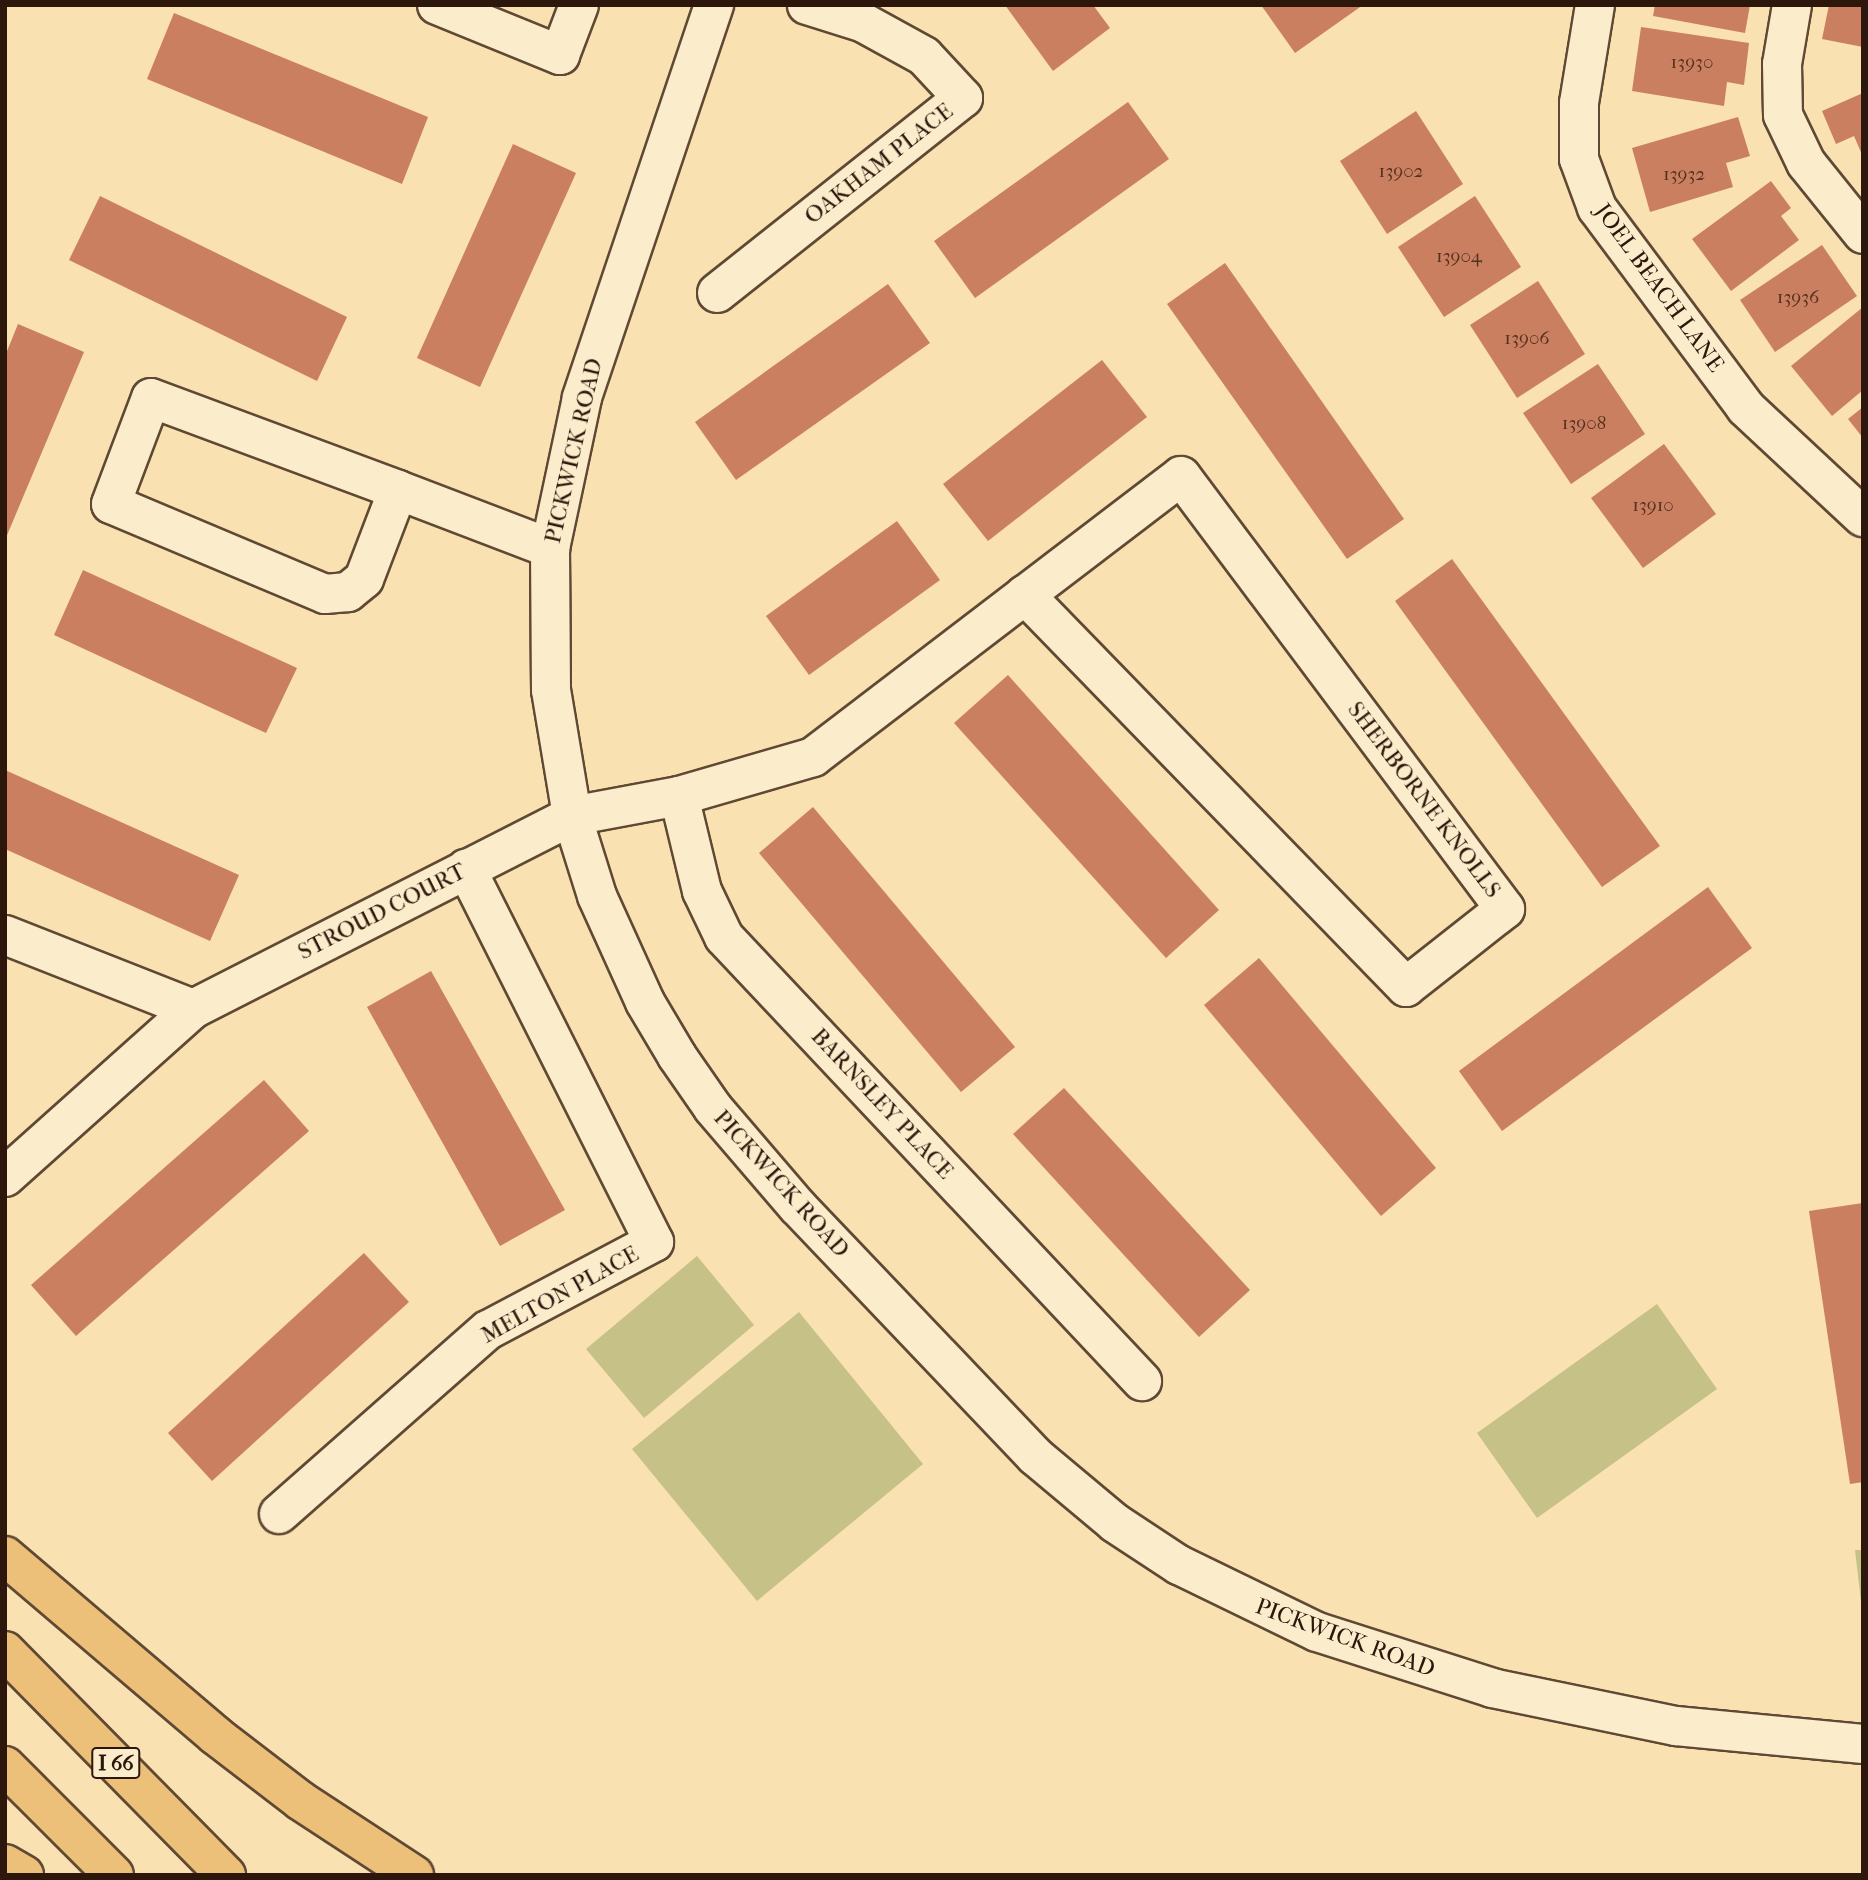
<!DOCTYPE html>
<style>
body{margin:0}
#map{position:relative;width:1868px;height:1880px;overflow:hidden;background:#f9e1b1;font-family:"IM FELL French Canon",serif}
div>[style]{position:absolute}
.green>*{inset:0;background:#c5c187}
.building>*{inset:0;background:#ca7f60}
.roads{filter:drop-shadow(2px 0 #604934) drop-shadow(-2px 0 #604934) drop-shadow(0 2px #604934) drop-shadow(0 -2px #604934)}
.minor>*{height:38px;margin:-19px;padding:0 19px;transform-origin:19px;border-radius:19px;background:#fbeccc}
.highway>*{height:38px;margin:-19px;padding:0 19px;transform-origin:19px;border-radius:19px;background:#ecc078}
span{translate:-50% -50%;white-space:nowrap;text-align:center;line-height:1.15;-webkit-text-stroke:7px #fbeccc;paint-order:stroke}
.number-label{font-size:19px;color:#543020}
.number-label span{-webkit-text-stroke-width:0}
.shield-label span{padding:2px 5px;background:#fbeccc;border:2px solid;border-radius:5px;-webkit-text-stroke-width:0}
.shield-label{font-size:21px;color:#2d160b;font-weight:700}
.street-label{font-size:23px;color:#2d160b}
.frame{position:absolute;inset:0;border:7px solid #2d160b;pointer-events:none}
</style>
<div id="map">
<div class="green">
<i style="clip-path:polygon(697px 1256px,754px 1325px,644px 1418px,586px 1349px)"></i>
<i style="clip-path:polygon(1657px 1304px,1717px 1389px,1537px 1518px,1477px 1433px)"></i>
<i style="clip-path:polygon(799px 1312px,923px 1464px,757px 1601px,632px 1449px)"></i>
<i style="clip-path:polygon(1855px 1550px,1863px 1550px,1863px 1619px)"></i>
</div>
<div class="building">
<i style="clip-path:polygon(1005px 5px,1093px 5px,1110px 28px,1053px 71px)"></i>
<i style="clip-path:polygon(1261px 5px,1363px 5px,1295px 53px)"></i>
<i style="clip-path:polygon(1655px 5px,1750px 5px,1745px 33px,1653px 16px)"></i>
<i style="clip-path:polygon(1829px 5px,1863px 5px,1863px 47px,1822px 39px)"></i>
<i style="clip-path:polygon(174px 13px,428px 117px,402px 184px,147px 79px)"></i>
<i style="clip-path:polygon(1641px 27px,1749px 43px,1744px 85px,1727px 82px,1724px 106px,1632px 91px)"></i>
<i style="clip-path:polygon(1863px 93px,1863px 157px,1854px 136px,1836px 144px,1822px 111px)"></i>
<i style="clip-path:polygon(1128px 102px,1169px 159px,975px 298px,934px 241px)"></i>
<i style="clip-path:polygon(1416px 111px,1463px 184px,1387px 234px,1340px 161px)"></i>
<i style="clip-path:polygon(1738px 117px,1750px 156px,1726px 163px,1733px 187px,1650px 212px,1632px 148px)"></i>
<i style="clip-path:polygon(513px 144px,576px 173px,480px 387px,417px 358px)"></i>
<i style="clip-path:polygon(1771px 181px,1791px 208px,1781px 216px,1799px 240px,1731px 291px,1692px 239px)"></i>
<i style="clip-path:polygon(100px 196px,347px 317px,317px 381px,69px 260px)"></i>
<i style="clip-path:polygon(1475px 196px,1521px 267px,1444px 317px,1398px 247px)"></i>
<i style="clip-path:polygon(1822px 245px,1857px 296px,1775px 352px,1740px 300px)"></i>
<i style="clip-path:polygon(1225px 263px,1404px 519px,1347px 559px,1167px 304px)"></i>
<i style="clip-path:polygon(1538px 281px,1585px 354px,1517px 398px,1470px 325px)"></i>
<i style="clip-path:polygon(888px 284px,930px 343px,736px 480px,695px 422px)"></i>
<i style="clip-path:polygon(1863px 307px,1863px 390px,1832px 416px,1791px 366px)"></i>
<i style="clip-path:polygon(18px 324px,84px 352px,5px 540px,5px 356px)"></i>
<i style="clip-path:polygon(1102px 360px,1147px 417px,988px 541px,943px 484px)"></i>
<i style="clip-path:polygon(1598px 364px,1645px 434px,1571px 484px,1523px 413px)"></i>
<i style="clip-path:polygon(1863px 407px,1863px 438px,1848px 419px)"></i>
<i style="clip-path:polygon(1664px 444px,1716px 514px,1643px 568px,1591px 498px)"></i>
<i style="clip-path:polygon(897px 521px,940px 580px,809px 675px,766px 616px)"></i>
<i style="clip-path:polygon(1452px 559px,1660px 846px,1602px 887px,1395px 601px)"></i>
<i style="clip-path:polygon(83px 570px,297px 668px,266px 733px,54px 635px)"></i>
<i style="clip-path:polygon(1008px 675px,1219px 910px,1166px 958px,954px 723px)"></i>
<i style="clip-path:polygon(5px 770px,239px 875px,210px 941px,5px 849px)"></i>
<i style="clip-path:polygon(813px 807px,1015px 1047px,961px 1092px,759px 853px)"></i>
<i style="clip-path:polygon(1708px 887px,1752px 948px,1502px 1131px,1459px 1071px)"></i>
<i style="clip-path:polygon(1259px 958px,1436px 1168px,1381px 1216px,1204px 1005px)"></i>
<i style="clip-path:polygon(431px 971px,565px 1210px,500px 1246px,367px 1007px)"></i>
<i style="clip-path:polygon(264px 1080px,309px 1131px,76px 1336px,31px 1285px)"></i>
<i style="clip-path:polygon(1064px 1088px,1250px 1290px,1199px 1337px,1013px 1134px)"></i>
<i style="clip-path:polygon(1863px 1203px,1863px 1482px,1850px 1484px,1809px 1211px)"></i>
<i style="clip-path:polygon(364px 1253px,409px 1302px,212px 1481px,168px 1433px)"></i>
</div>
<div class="roads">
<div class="minor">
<i style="left:437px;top:5px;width:133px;rotate:22.1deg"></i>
<i style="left:560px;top:55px;width:53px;rotate:-69.2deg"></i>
<i style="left:714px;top:5px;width:415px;rotate:108.6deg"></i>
<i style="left:582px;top:398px;width:153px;rotate:102deg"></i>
<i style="left:550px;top:548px;width:142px;rotate:89.6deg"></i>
<i style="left:551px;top:690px;width:128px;rotate:80.5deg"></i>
<i style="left:572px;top:816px;width:84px;rotate:72.6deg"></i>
<i style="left:597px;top:896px;width:116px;rotate:65.6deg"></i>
<i style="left:645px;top:1002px;width:63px;rotate:59.3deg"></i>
<i style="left:677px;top:1056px;width:63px;rotate:55.3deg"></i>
<i style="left:713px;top:1108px;width:130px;rotate:49.4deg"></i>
<i style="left:798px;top:1207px;width:344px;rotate:46.4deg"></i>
<i style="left:1035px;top:1456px;width:104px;rotate:39.9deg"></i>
<i style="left:1115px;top:1523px;width:77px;rotate:33.3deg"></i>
<i style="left:1179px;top:1565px;width:153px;rotate:25.9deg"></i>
<i style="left:1317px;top:1632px;width:184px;rotate:17.7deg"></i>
<i style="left:1492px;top:1688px;width:188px;rotate:11.7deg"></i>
<i style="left:1676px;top:1726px;width:188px;rotate:5.5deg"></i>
<i style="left:1595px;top:5px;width:99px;rotate:99.3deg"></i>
<i style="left:1579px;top:103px;width:56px;rotate:90deg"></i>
<i style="left:1579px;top:159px;width:52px;rotate:69.8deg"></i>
<i style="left:1597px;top:208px;width:249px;rotate:53.3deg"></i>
<i style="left:1746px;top:408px;width:160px;rotate:43deg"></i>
<i style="left:1792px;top:5px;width:60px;rotate:99.6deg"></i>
<i style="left:1782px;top:64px;width:51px;rotate:88.9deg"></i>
<i style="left:1783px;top:115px;width:53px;rotate:64.4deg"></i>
<i style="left:1806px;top:163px;width:91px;rotate:51.2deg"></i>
<i style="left:717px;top:293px;width:314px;rotate:-38.4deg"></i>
<i style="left:963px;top:98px;width:57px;rotate:-132.9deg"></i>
<i style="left:924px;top:56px;width:68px;rotate:-151.2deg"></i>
<i style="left:864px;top:23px;width:60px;rotate:-162.5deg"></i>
<i style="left:398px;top:490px;width:95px;rotate:110.9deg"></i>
<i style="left:364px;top:579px;width:21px;rotate:141deg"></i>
<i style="left:348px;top:592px;width:23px;rotate:175deg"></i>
<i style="left:325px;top:594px;width:232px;rotate:-157.2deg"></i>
<i style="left:111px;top:504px;width:113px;rotate:-69.3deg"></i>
<i style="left:151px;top:398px;width:264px;rotate:20.4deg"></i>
<i style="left:398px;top:490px;width:163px;rotate:20.9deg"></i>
<i style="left:679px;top:796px;width:98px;rotate:76.4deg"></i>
<i style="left:702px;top:891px;width:51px;rotate:64.4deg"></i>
<i style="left:724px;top:937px;width:610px;rotate:46.73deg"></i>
<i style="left:5px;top:935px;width:202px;rotate:21.5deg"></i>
<i style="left:5px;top:1177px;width:252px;rotate:-41.8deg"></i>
<i style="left:193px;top:1009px;width:425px;rotate:-27deg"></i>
<i style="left:572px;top:816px;width:109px;rotate:-10.6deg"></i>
<i style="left:679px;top:796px;width:140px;rotate:-16.2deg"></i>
<i style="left:813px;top:757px;width:267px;rotate:-37.4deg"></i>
<i style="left:1025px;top:595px;width:196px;rotate:-37.3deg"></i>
<i style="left:1181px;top:476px;width:541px;rotate:53.19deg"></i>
<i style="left:1505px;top:909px;width:126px;rotate:141.8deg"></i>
<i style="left:1406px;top:987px;width:547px;rotate:-134.18deg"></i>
<i style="left:279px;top:1514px;width:278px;rotate:-41.4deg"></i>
<i style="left:488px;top:1330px;width:188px;rotate:-27.9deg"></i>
<i style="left:654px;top:1242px;width:418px;rotate:-116.7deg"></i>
</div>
<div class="highway">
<i style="left:5px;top:1556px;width:276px;rotate:40.4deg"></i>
<i style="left:215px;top:1735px;width:108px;rotate:37.5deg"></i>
<i style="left:301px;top:1801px;width:135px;rotate:33.2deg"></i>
<i style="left:5px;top:1651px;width:315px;rotate:45.4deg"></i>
<i style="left:5px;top:1766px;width:154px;rotate:45deg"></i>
<i style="left:5px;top:1864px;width:22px;rotate:30deg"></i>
</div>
</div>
<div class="number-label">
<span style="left:1692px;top:63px">13930</span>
<span style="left:1401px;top:172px">13902</span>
<span style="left:1684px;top:175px">13932</span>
<span style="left:1459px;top:257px">13904</span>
<span style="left:1798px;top:298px">13936</span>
<span style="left:1527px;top:339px">13906</span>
<span style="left:1584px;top:424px">13908</span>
<span style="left:1653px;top:506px">13910</span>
</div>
<div class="shield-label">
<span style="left:116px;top:1763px">I 66</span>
</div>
<div class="street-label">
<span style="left:879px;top:164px;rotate:-38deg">OAKHAM PLACE</span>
<span style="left:1659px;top:288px;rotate:54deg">JOEL BEACH LANE</span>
<span style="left:574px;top:451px;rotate:-77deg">PICKWICK ROAD</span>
<span style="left:1424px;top:800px;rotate:53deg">SHERBORNE KNOLLS</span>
<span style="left:382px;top:912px;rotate:-27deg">STROUD COURT</span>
<span style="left:882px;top:1104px;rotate:47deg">BARNSLEY PLACE</span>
<span style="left:781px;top:1184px;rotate:48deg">PICKWICK ROAD</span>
<span style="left:560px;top:1295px;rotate:-29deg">MELTON PLACE</span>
<span style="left:1345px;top:1638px;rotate:20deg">PICKWICK ROAD</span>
</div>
<div class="frame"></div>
</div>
